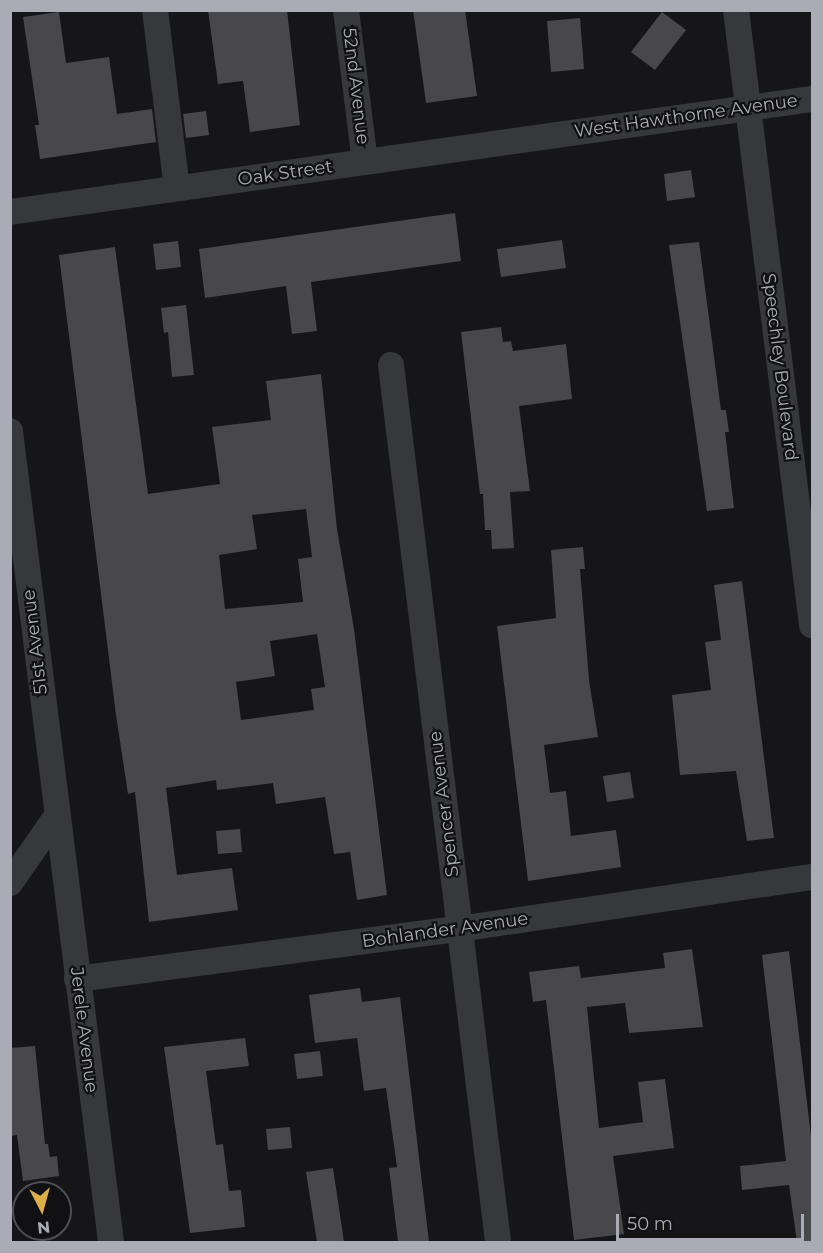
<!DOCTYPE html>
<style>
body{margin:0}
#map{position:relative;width:823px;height:1253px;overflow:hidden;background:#161517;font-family:Montserrat,sans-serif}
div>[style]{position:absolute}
.building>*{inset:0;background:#48484c}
.minor>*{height:26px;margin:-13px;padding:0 13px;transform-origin:13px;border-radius:13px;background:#37383b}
span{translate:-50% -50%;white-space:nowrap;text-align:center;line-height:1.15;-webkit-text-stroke:4.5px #111012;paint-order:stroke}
.street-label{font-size:18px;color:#a9acb5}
.frame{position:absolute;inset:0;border:12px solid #a9acb5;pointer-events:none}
.north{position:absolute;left:12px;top:1181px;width:60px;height:60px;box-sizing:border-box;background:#111012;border:2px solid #4e4e53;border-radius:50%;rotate:174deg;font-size:16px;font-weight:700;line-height:24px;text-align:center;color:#a9acb5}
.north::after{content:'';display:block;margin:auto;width:21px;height:27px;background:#dcaf49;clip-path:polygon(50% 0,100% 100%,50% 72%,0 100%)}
.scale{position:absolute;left:616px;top:1214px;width:188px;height:27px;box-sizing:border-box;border:3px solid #a9acb5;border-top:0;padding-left:8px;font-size:18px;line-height:21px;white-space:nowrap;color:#a9acb5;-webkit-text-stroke:4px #111012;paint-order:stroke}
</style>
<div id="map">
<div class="building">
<i style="clip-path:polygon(208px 10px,287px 10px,300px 125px,250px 132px,243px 81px,218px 84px)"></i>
<i style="clip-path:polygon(413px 10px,465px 10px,477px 96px,426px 103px)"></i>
<i style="clip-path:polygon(59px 12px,66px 63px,109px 57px,117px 114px,152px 109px,156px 142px,40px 159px,35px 125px,39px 125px,23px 17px)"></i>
<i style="clip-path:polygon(662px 12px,686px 30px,655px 70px,631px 52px)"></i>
<i style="clip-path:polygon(580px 18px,584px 69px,551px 72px,547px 21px)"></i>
<i style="clip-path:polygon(206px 111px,209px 135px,186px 138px,183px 114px)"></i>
<i style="clip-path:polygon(691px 170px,695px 197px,667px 201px,664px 174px)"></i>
<i style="clip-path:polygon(455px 213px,461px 261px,311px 282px,317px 331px,292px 334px,286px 286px,205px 298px,199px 249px)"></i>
<i style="clip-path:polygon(562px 240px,566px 268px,501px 277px,497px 249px)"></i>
<i style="clip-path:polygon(178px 241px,181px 267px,156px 270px,153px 244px)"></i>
<i style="clip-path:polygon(699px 242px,721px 410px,726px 410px,729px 432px,725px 432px,734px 508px,707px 511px,669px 245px)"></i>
<i style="clip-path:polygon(evenodd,115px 247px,148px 494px,220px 484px,212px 427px,271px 420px,266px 381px,321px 374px,337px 529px,354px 629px,387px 895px,357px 900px,350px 852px,334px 854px,325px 797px,276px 804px,273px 783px,217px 790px,216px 780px,166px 788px,177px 875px,232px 868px,238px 910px,149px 922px,135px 792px,128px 794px,116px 715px,59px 255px,115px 247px,306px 509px,312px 557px,298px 559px,303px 602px,225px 609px,219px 555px,257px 549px,252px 515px,306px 509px,115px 247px,317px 634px,325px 687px,311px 689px,314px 710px,241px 720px,236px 682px,275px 676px,270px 641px,317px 634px)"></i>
<i style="clip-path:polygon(186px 305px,194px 375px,172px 377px,168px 332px,164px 333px,161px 308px)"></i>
<i style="clip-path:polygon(501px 327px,503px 342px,511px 341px,513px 351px,566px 344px,572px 399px,519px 406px,530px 491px,510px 492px,514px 548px,492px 549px,491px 530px,485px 530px,483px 494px,480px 494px,461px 332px)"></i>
<i style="clip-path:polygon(583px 547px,585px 569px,580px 569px,589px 680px,598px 737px,544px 745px,550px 793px,566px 791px,571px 836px,616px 830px,621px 867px,528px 881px,497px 626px,556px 618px,551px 550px)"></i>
<i style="clip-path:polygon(742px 581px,774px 838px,747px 841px,736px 771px,680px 775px,672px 695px,711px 690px,705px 642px,721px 640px,714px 585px)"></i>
<i style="clip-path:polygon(630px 772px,634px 798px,607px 802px,603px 776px)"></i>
<i style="clip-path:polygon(240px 829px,242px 852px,218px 854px,216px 831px)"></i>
<i style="clip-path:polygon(692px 949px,703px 1027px,629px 1033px,625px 1003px,587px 1007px,599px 1128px,643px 1122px,638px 1082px,665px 1079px,674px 1148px,613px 1156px,624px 1234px,574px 1240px,546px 1000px,533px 1002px,529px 972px,579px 966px,581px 978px,665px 968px,663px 953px)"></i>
<i style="clip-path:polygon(789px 951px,813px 1153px,813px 1242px,797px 1242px,789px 1185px,742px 1190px,740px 1166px,786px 1161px,762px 955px)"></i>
<i style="clip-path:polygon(360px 988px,362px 1002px,400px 997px,429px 1242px,398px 1242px,389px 1168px,397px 1167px,386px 1088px,364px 1091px,357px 1038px,315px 1043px,309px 995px)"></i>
<i style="clip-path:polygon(245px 1038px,249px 1066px,206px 1071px,216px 1145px,223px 1144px,229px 1191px,241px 1190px,245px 1227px,190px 1233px,164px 1047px)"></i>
<i style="clip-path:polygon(35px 1046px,45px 1144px,48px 1144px,50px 1157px,57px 1156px,59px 1176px,23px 1181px,17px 1135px,10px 1136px,10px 1048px)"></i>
<i style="clip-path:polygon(320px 1051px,323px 1076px,297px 1079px,294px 1054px)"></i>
<i style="clip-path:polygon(290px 1127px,292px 1148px,268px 1150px,266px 1129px)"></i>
<i style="clip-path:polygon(333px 1168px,344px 1242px,317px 1242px,306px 1172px)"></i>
</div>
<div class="minor">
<i style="left:155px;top:10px;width:179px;rotate:83deg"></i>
<i style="left:346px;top:10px;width:153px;rotate:82.9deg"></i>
<i style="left:736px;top:10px;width:620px;rotate:82.96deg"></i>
<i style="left:10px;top:212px;width:810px;rotate:-8.02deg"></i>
<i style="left:391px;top:365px;width:884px;rotate:83.04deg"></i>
<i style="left:10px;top:431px;width:817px;rotate:82.9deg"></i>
<i style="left:10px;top:883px;width:80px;rotate:-55.1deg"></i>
<i style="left:77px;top:979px;width:385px;rotate:-7.5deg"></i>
<i style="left:459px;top:929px;width:357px;rotate:-8.4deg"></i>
</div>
<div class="street-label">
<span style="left:356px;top:86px;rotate:83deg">52nd Avenue</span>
<span style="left:686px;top:116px;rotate:-8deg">West Hawthorne Avenue</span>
<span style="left:285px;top:173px;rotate:-8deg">Oak Street</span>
<span style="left:780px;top:367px;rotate:83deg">Speechley Boulevard</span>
<span style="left:35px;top:642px;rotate:-97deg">51st Avenue</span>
<span style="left:444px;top:804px;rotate:-97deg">Spencer Avenue</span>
<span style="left:445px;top:930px;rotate:-8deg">Bohlander Avenue</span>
<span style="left:84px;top:1030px;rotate:83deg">Jerele Avenue</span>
</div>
<div class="frame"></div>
<div class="north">N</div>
<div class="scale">50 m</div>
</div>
